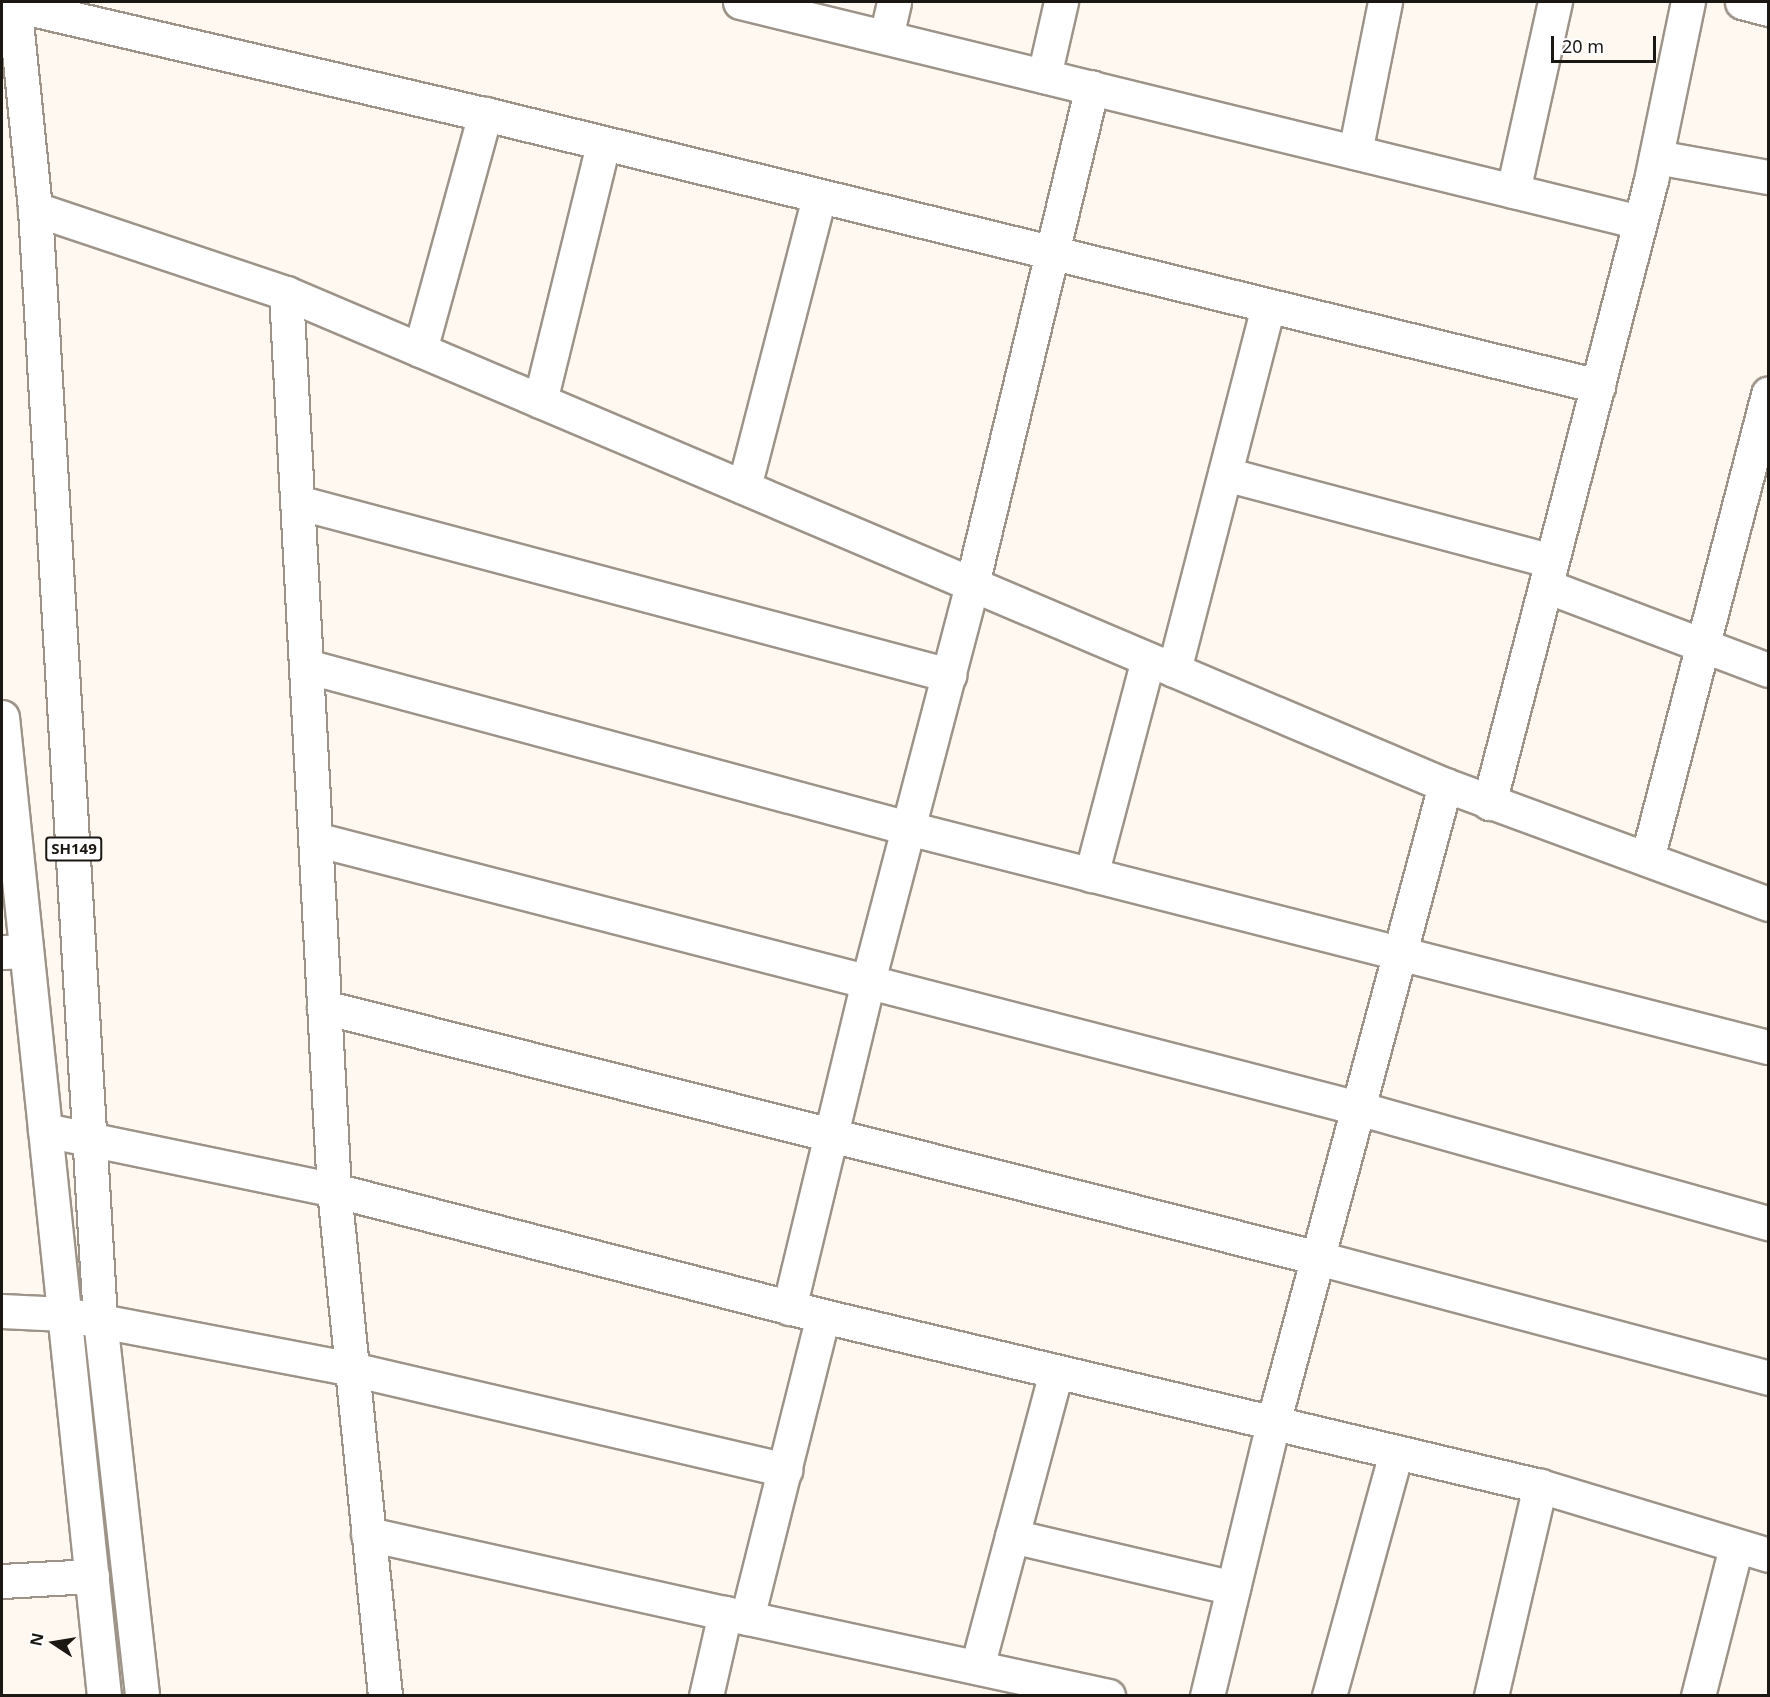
<!DOCTYPE html>
<style>
body{margin:0}
#map{position:relative;width:1770px;height:1697px;overflow:hidden;background:#fef8f1;font-family:"Noto Sans",sans-serif}
div>[style]{position:absolute}
.roads{filter:drop-shadow(2px 0 #9d9389) drop-shadow(-2px 0 #9d9389) drop-shadow(0 2px #9d9389) drop-shadow(0 -2px #9d9389)}
.minor>*{height:33px;margin:-16.5px;padding:0 16.5px;transform-origin:16.5px;border-radius:16.5px;background:#fff}
.major>*{height:33px;margin:-16.5px;padding:0 16.5px;transform-origin:16.5px;border-radius:16.5px;background:#fff}
span{translate:-50% -50%;white-space:nowrap;text-align:center;line-height:1.15;-webkit-text-stroke:4.5px #fff;paint-order:stroke}
.shield-label span{padding:2px 4px;background:#fff;border:2px solid;border-radius:4px;-webkit-text-stroke-width:0}
.shield-label{font-size:15px;color:#1b1713;font-weight:700}
.frame{position:absolute;inset:0;border:3px solid #1b1713;pointer-events:none}
.north{position:absolute;left:24px;top:1613px;width:60px;height:60px;-webkit-text-stroke:4px #fff;paint-order:stroke;rotate:282deg;font-size:16px;font-weight:700;line-height:24px;text-align:center;color:#1b1713}
.north::after{content:'';display:block;margin:auto;width:21px;height:27px;background:#1b1713;clip-path:polygon(50% 0,100% 100%,50% 72%,0 100%)}
.scale{position:absolute;left:1551px;top:36px;width:105px;height:27px;box-sizing:border-box;border:3px solid #1b1713;border-top:0;padding-left:8px;font-size:18px;line-height:21px;white-space:nowrap;color:#1b1713;-webkit-text-stroke:4px #fff;paint-order:stroke}
</style>
<div id="map">
<div class="roads">
<div class="minor">
<i style="left:740px;top:2px;width:926px;rotate:13.74deg"></i>
<i style="left:1742px;top:2px;width:27px;rotate:15deg"></i>
<i style="left:15px;top:5px;width:482px;rotate:13.1deg"></i>
<i style="left:485px;top:114px;width:1146px;rotate:13.73deg"></i>
<i style="left:886px;top:37px;width:36px;rotate:-77deg"></i>
<i style="left:1044px;top:76px;width:76px;rotate:-77.1deg"></i>
<i style="left:1355px;top:152px;width:153px;rotate:-78.7deg"></i>
<i style="left:1656px;top:157px;width:114px;rotate:10.1deg"></i>
<i style="left:1513px;top:191px;width:194px;rotate:-77.5deg"></i>
<i style="left:35px;top:209px;width:265px;rotate:18.5deg"></i>
<i style="left:286px;top:293px;width:1259px;rotate:23deg"></i>
<i style="left:1445px;top:785px;width:344px;rotate:20.2deg"></i>
<i style="left:286px;top:293px;width:898px;rotate:86.94deg"></i>
<i style="left:334px;top:1190px;width:509px;rotate:84.24deg"></i>
<i style="left:420px;top:350px;width:245px;rotate:-74.6deg"></i>
<i style="left:540px;top:401px;width:265px;rotate:-76.2deg"></i>
<i style="left:1225px;top:474px;width:338px;rotate:14.9deg"></i>
<i style="left:744px;top:487px;width:300px;rotate:-75.5deg"></i>
<i style="left:297px;top:502px;width:675px;rotate:14.86deg"></i>
<i style="left:1546px;top:586px;width:237px;rotate:20.7deg"></i>
<i style="left:306px;top:666px;width:623px;rotate:15.06deg"></i>
<i style="left:908px;top:828px;width:887px;rotate:14.29deg"></i>
<i style="left:1174px;top:670px;width:375px;rotate:-75.5deg"></i>
<i style="left:1489px;top:803px;width:644px;rotate:-75.42deg"></i>
<i style="left:1651px;top:180px;width:182px;rotate:-78.3deg"></i>
<i style="left:315px;top:839px;width:1077px;rotate:14.46deg"></i>
<i style="left:1358px;top:1108px;width:426px;rotate:15.7deg"></i>
<i style="left:1647px;top:859px;width:481px;rotate:-75.4deg"></i>
<i style="left:1091px;top:875px;width:223px;rotate:-75.2deg"></i>
<i style="left:2px;top:952px;width:24px;rotate:-2deg"></i>
<i style="left:324px;top:1007px;width:1025px;rotate:14.17deg"></i>
<i style="left:1318px;top:1258px;width:466px;rotate:14.9deg"></i>
<i style="left:45px;top:1130px;width:295px;rotate:11.7deg"></i>
<i style="left:334px;top:1190px;width:505px;rotate:14.45deg"></i>
<i style="left:823px;top:1316px;width:737px;rotate:13.34deg"></i>
<i style="left:1540px;top:1486px;width:238px;rotate:16.8deg"></i>
<i style="left:789px;top:1308px;width:336px;rotate:-76.4deg"></i>
<i style="left:868px;top:981px;width:410px;rotate:-75.3deg"></i>
<i style="left:972px;top:584px;width:511px;rotate:-76.43deg"></i>
<i style="left:2px;top:1311px;width:62px;rotate:2.8deg"></i>
<i style="left:64px;top:1314px;width:293px;rotate:10.8deg"></i>
<i style="left:352px;top:1369px;width:445px;rotate:13.1deg"></i>
<i style="left:368px;top:1534px;width:366px;rotate:12.5deg"></i>
<i style="left:725px;top:1613px;width:85px;rotate:102.9deg"></i>
<i style="left:1012px;top:1536px;width:227px;rotate:13.2deg"></i>
<i style="left:2px;top:1581px;width:90px;rotate:-3.2deg"></i>
<i style="left:725px;top:1613px;width:392px;rotate:12.2deg"></i>
<i style="left:747px;top:1618px;width:311px;rotate:-75.9deg"></i>
<i style="left:977px;top:1667px;width:305px;rotate:-75deg"></i>
<i style="left:1207px;top:1696px;width:281px;rotate:-76.4deg"></i>
<i style="left:1273px;top:1423px;width:661px;rotate:-74.91deg"></i>
<i style="left:1329px;top:1696px;width:253px;rotate:-74.6deg"></i>
<i style="left:1491px;top:1696px;width:216px;rotate:-76.9deg"></i>
<i style="left:1698px;top:1696px;width:154px;rotate:-75.7deg"></i>
</div>
<div class="major">
<i style="left:14px;top:2px;width:208px;rotate:84.2deg"></i>
<i style="left:35px;top:209px;width:1113px;rotate:86.65deg"></i>
<i style="left:100px;top:1320px;width:378px;rotate:83.6deg"></i>
<i style="left:2px;top:717px;width:984px;rotate:84.05deg"></i>
</div>
</div>
<div class="shield-label">
<span style="left:74px;top:849px">SH149</span>
</div>
<div class="frame"></div>
<div class="north">N</div>
<div class="scale">20 m</div>
</div>
